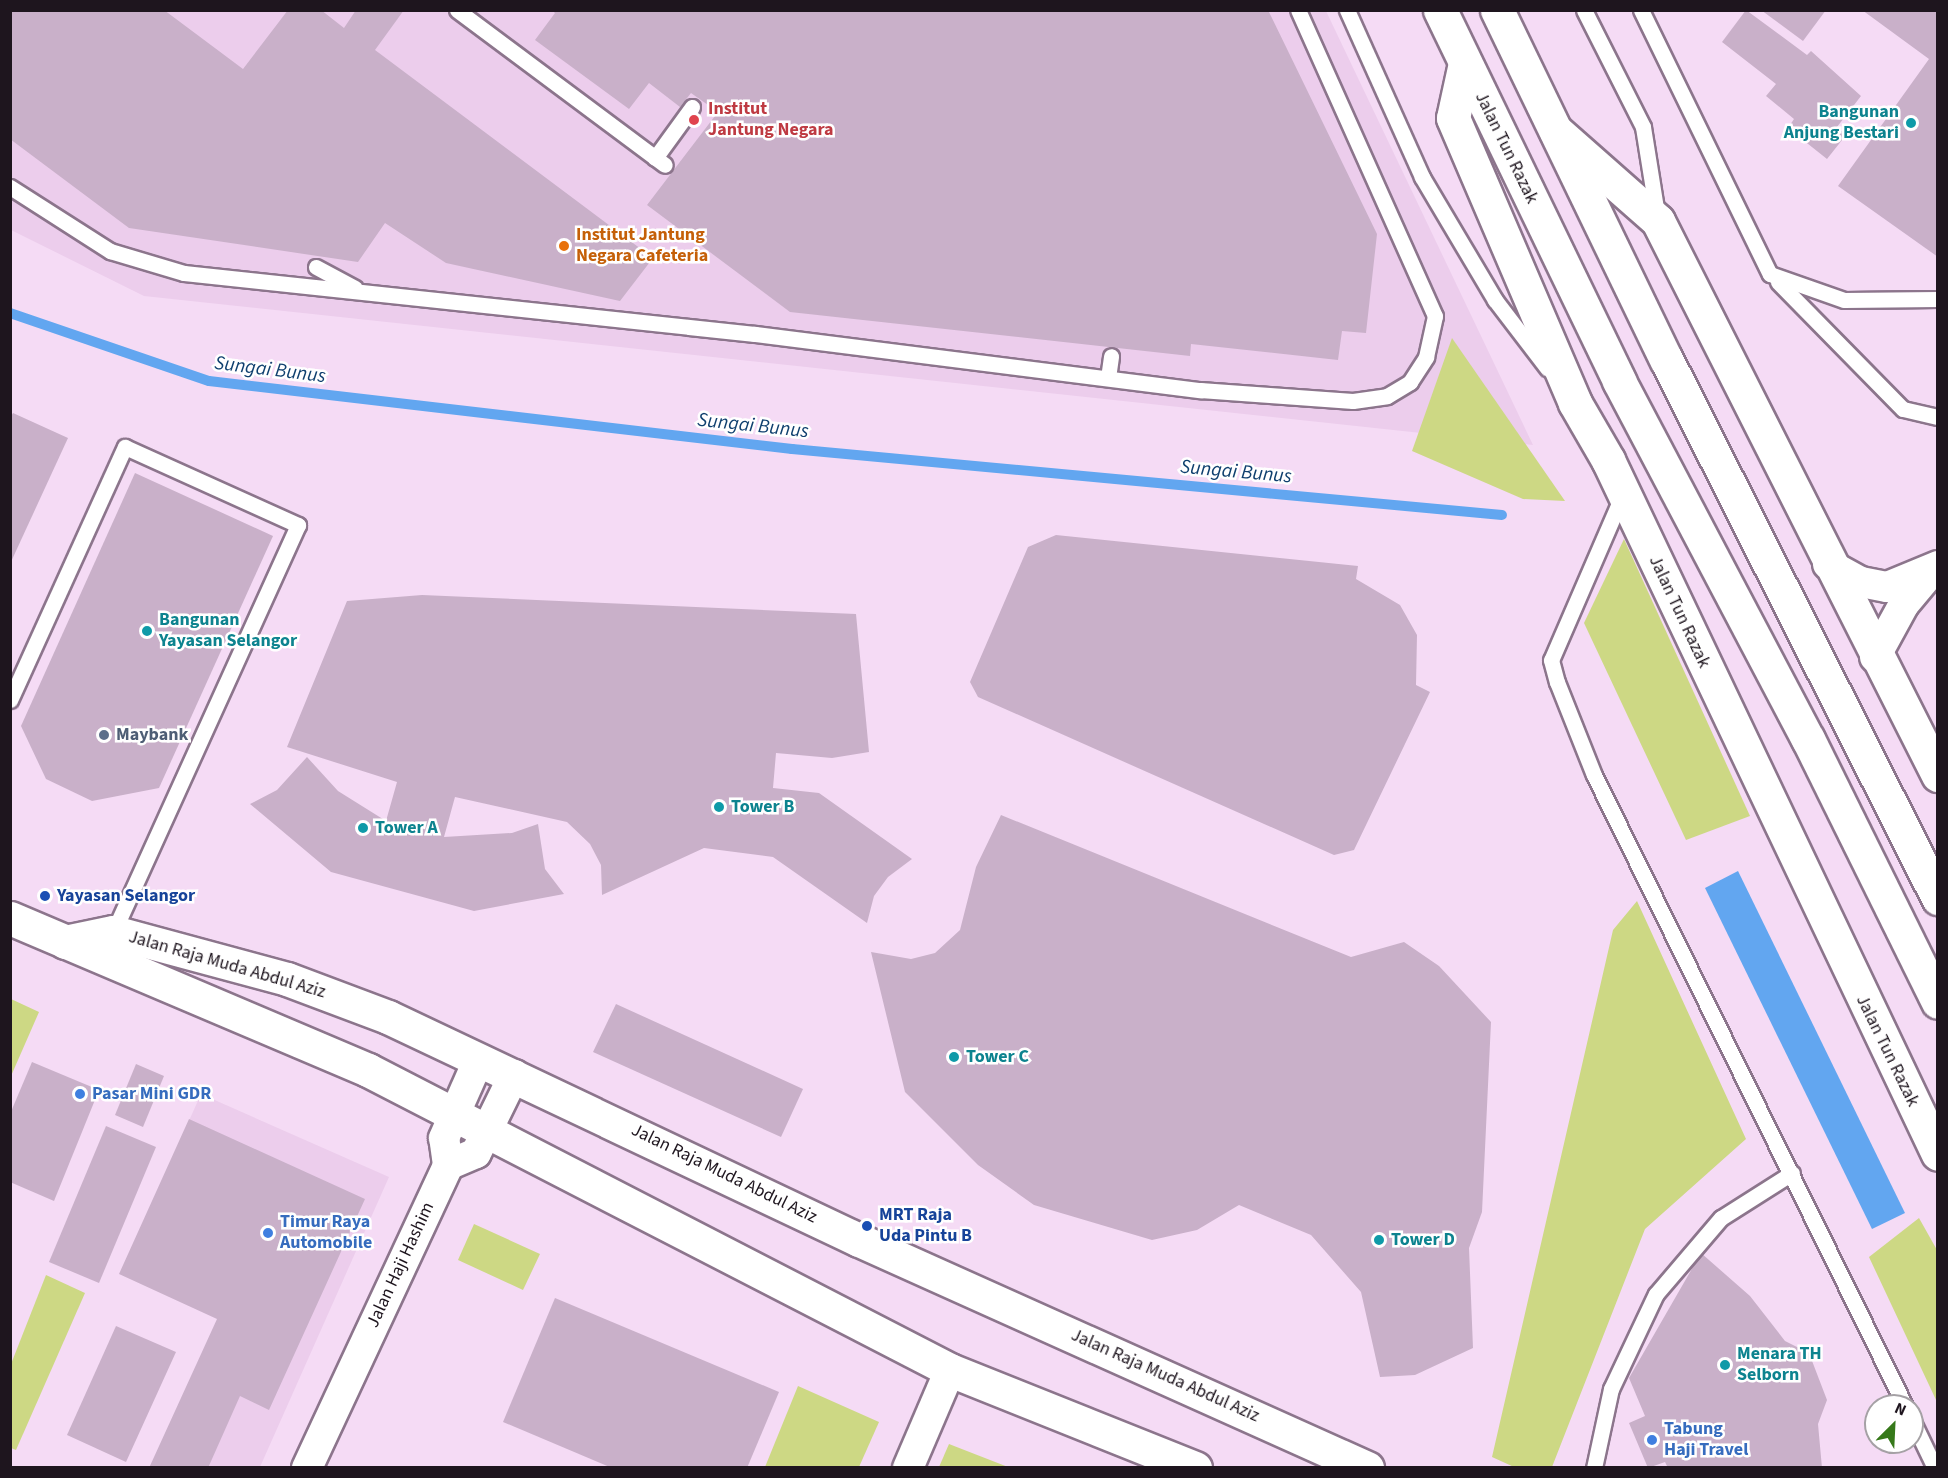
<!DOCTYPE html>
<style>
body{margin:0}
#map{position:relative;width:1948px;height:1478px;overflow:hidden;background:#f5dbf5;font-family:"Source Sans 3",sans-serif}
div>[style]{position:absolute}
.built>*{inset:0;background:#eccdec}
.green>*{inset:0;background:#cdd884}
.water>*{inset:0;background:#62a6f0}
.stream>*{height:10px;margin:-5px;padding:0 5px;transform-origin:5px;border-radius:5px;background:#62a6f0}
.building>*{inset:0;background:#c9b0c9}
.roads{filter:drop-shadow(2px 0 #8c758c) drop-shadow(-2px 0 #8c758c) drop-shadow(0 2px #8c758c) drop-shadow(0 -2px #8c758c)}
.service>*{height:15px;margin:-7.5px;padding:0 7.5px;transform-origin:7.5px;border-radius:7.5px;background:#fff}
.minor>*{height:30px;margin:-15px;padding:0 15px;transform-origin:15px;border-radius:15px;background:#fff}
.secondary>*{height:33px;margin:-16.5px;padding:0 16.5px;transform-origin:16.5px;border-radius:16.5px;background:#fff}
.primary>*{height:33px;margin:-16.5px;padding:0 16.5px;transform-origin:16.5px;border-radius:16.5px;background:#fff}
.dots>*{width:16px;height:16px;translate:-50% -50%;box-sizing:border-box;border:3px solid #fff;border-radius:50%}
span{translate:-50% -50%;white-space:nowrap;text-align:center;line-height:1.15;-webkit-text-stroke:5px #fff;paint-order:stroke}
.health-label{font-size:18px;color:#be3a42;font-weight:700}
.left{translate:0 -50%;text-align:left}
.culture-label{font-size:18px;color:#0d838f;font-weight:700}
.right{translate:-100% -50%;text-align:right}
.street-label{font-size:18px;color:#1e151e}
.food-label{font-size:18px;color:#c56008;font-weight:700}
.service-label{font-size:18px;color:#4e5e75;font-weight:700}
.transit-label{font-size:18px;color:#164399;font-weight:700}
.shop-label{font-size:18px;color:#366cbe;font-weight:700}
.water-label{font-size:20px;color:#10406f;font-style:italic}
.frame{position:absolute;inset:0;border:12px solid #1e151e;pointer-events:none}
.north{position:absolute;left:1864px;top:1394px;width:60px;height:60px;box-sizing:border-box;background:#fff;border:2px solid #a5a1a5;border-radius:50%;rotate:24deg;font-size:16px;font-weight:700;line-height:24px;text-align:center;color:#1e151e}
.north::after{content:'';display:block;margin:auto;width:21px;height:27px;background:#36791a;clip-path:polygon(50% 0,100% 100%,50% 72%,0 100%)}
</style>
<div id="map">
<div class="built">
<i style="clip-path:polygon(10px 11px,1326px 11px,1533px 445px,144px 296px,11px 230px)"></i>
<i style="clip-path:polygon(201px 1094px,389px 1177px,260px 1467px,158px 1467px,224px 1318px,121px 1272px)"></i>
</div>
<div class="green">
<i style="clip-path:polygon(1452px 338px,1565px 501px,1523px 499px,1412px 451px)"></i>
<i style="clip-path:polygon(1624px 539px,1750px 816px,1686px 840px,1584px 623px)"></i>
<i style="clip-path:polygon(1637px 901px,1746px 1139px,1645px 1229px,1552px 1467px,1514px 1467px,1492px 1457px,1613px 930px)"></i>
<i style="clip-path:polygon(11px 999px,39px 1012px,11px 1076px)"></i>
<i style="clip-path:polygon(1919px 1218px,1937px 1250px,1937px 1402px,1869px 1257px)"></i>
<i style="clip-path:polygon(474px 1224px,540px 1254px,523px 1290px,458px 1260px)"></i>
<i style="clip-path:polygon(46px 1275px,85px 1293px,16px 1450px,11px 1448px,11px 1364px)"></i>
<i style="clip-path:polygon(798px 1386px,879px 1422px,859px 1467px,765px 1467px)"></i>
<i style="clip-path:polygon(949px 1444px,1008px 1467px,939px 1467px)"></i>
</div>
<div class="water">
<i style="clip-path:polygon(1738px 871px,1905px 1213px,1872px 1229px,1705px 888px)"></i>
</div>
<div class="stream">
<i style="left:10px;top:313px;width:210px;rotate:18.9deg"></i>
<i style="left:209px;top:381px;width:587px;rotate:6.65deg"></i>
<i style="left:792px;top:449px;width:713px;rotate:5.31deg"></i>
</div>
<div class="building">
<i style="clip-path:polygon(10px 10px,164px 10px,243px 69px,288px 10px,321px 10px,344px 28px,356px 10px,404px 10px,375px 50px,653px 258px,620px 301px,446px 263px,385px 223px,358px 262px,129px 228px,10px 139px)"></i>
<i style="clip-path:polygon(552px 10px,1268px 10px,1377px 234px,1366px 333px,1342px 331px,1338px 360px,1191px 344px,1190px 356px,790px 312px,647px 205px,718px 112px,691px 93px,680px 107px,649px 83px,629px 109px,535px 40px,555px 13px)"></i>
<i style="clip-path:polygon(1746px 10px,1807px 55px,1811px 51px,1861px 96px,1837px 127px,1846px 135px,1827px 159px,1788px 128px,1794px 119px,1766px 96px,1776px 84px,1722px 42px)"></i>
<i style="clip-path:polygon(1761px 10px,1826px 10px,1803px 41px)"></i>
<i style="clip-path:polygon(1862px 10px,1938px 10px,1938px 257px,1838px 186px,1929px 59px)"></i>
<i style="clip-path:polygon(13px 413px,68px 438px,10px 564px,10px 418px)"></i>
<i style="clip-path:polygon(135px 473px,273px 536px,159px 788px,92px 801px,46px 779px,21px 726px)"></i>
<i style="clip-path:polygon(1056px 535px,1358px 566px,1356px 579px,1400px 605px,1417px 635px,1416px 685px,1430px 692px,1354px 850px,1334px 855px,978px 697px,970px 682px,1028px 547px)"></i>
<i style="clip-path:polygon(422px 595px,856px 614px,869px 752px,832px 758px,776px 753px,773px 788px,819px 793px,912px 859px,888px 877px,874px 896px,867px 923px,773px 857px,704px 848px,602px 895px,601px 865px,590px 844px,567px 822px,455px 797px,444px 837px,512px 833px,538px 824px,545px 869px,564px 894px,474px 911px,331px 872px,250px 804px,277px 790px,307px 757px,338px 791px,386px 821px,397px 782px,287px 747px,347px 601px)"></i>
<i style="clip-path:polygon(1001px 815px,1351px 957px,1404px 942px,1439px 966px,1491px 1022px,1482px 1212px,1469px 1248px,1473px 1348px,1415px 1375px,1380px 1377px,1361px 1292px,1311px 1235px,1239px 1205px,1197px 1230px,1152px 1240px,1034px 1205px,978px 1165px,905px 1092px,871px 952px,911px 959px,935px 953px,960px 930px,976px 867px)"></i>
<i style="clip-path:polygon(616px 1004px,803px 1089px,781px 1137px,593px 1052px)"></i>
<i style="clip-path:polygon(32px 1062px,99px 1090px,54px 1201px,10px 1182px,10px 1114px)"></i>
<i style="clip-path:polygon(136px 1064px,164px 1076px,143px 1127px,115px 1115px)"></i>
<i style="clip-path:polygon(189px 1119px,365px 1199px,269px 1410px,240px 1396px,208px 1468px,149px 1468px,217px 1319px,119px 1274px)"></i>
<i style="clip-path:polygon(106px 1126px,156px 1147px,99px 1283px,49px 1262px)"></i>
<i style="clip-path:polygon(1701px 1253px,1750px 1296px,1785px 1341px,1809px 1353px,1827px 1400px,1818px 1424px,1822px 1468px,1668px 1468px,1665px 1462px,1648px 1468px,1629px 1423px,1645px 1416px,1629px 1378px)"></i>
<i style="clip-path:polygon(555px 1298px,779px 1392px,747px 1468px,612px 1468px,503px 1422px)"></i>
<i style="clip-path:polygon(116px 1326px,176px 1352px,126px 1462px,67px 1435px)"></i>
</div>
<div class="roads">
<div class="service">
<i style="left:457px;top:10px;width:259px;rotate:36.7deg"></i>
<i style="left:1347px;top:10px;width:183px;rotate:65.8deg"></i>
<i style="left:1422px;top:177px;width:143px;rotate:59.3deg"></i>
<i style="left:1495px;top:300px;width:86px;rotate:52.6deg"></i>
<i style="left:1584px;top:10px;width:131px;rotate:63.2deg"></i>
<i style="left:1643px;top:127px;width:88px;rotate:80.9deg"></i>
<i style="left:1641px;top:10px;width:294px;rotate:64deg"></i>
<i style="left:1770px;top:274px;width:78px;rotate:19.4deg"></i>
<i style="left:1844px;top:300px;width:94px;rotate:-0.6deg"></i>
<i style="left:655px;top:158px;width:63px;rotate:-54deg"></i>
<i style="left:10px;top:187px;width:119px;rotate:32.6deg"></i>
<i style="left:110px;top:251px;width:77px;rotate:16.6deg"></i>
<i style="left:184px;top:273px;width:574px;rotate:6.1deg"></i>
<i style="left:755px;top:334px;width:449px;rotate:7.2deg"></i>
<i style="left:1200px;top:390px;width:153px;rotate:4.1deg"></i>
<i style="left:1353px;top:401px;width:34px;rotate:-8deg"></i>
<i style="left:1387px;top:396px;width:27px;rotate:-31deg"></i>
<i style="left:1410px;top:382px;width:30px;rotate:-57deg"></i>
<i style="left:1426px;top:357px;width:42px;rotate:-77.6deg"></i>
<i style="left:1435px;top:316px;width:335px;rotate:-114.1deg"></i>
<i style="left:316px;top:267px;width:44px;rotate:28.3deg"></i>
<i style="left:1778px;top:282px;width:178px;rotate:45.5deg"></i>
<i style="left:1903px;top:409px;width:36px;rotate:13deg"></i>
<i style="left:1108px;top:378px;width:22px;rotate:-82deg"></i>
<i style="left:1623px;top:494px;width:181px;rotate:113.4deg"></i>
<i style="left:1551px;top:660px;width:23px;rotate:75deg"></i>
<i style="left:1557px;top:682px;width:100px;rotate:68.3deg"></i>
<i style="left:1594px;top:775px;width:703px;rotate:63.76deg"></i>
<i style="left:10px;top:700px;width:278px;rotate:-65.6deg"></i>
<i style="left:125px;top:447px;width:190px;rotate:24.3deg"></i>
<i style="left:298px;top:525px;width:447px;rotate:114.4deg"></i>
<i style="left:1912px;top:1420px;width:53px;rotate:64.4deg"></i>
<i style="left:1594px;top:1468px;width:81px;rotate:-77.9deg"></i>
<i style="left:1611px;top:1389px;width:105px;rotate:-64.7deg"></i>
<i style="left:1656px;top:1294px;width:100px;rotate:-49.5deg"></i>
<i style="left:1721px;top:1218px;width:84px;rotate:-32.4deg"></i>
</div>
<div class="minor">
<i style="left:1828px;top:564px;width:38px;rotate:29deg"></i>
<i style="left:1861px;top:582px;width:26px;rotate:11deg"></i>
<i style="left:1887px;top:587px;width:55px;rotate:-22.4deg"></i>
<i style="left:1875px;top:657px;width:60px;rotate:-61.3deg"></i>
<i style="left:1904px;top:604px;width:39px;rotate:-50deg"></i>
<i style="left:448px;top:1165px;width:30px;rotate:-23deg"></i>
<i style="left:476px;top:1153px;width:87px;rotate:-64deg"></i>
<i style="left:307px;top:1468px;width:334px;rotate:-65deg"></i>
<i style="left:448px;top:1165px;width:27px;rotate:-98deg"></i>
<i style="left:444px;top:1138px;width:86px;rotate:-66.1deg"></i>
<i style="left:908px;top:1468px;width:107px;rotate:-66.8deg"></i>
</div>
<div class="secondary">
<i style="left:1465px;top:63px;width:56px;rotate:102.3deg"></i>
<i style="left:1453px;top:118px;width:310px;rotate:66.8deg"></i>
<i style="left:1575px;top:403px;width:66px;rotate:59.9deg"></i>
<i style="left:1608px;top:460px;width:768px;rotate:64.57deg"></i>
<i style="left:1556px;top:131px;width:136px;rotate:41.4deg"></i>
<i style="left:1658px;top:221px;width:621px;rotate:63.19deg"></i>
<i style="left:10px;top:918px;width:389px;rotate:23deg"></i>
<i style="left:368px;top:1070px;width:655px;rotate:27.27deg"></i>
<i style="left:950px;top:1370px;width:264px;rotate:21.8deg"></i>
<i style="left:65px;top:942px;width:49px;rotate:-11.8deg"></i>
<i style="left:113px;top:932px;width:180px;rotate:15.1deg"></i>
<i style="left:287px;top:979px;width:108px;rotate:20.6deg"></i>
<i style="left:388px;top:1017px;width:521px;rotate:25.34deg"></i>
<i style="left:859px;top:1240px;width:557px;rotate:24.17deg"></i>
</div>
<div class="primary">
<i style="left:1440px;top:10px;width:412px;rotate:64.2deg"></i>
<i style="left:1619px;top:381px;width:405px;rotate:62.2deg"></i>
<i style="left:1808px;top:739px;width:293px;rotate:63.7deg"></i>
<i style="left:1497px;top:10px;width:388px;rotate:64.2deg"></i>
<i style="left:1666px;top:359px;width:604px;rotate:63.22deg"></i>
</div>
</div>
<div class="dots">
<i style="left:694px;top:120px;background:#e0444e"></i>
<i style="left:1911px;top:123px;background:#0f9aa8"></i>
<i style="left:564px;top:246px;background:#e8710a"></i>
<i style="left:147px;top:631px;background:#0f9aa8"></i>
<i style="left:104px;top:735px;background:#5c6f8a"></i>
<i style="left:719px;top:807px;background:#0f9aa8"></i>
<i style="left:363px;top:828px;background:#0f9aa8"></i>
<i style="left:45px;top:896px;background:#1a4fb4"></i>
<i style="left:954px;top:1057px;background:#0f9aa8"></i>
<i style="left:80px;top:1094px;background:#3f7fe0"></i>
<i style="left:867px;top:1226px;background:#1a4fb4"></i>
<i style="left:268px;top:1233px;background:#3f7fe0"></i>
<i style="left:1379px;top:1240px;background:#0f9aa8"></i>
<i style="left:1725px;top:1365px;background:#0f9aa8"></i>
<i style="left:1652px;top:1440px;background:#3f7fe0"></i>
</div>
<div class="health-label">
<span class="left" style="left:708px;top:120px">Institut<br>Jantung Negara</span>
</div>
<div class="culture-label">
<span class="right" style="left:1899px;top:123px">Bangunan<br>Anjung Bestari</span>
<span class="left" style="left:159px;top:631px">Bangunan<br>Yayasan Selangor</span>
<span class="left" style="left:731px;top:807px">Tower B</span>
<span class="left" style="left:375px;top:828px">Tower A</span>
<span class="left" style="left:966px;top:1057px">Tower C</span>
<span class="left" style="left:1391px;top:1240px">Tower D</span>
<span class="left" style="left:1737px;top:1365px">Menara TH<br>Selborn</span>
</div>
<div class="street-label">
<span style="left:1506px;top:148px;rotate:64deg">Jalan Tun Razak</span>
<span style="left:1679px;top:612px;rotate:65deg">Jalan Tun Razak</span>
<span style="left:227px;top:965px;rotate:16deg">Jalan Raja Muda Abdul Aziz</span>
<span style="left:1887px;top:1051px;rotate:64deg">Jalan Tun Razak</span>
<span style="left:724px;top:1174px;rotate:26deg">Jalan Raja Muda Abdul Aziz</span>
<span style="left:401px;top:1265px;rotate:-65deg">Jalan Haji Hashim</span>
<span style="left:1165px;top:1376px;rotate:24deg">Jalan Raja Muda Abdul Aziz</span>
</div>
<div class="food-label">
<span class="left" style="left:576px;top:246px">Institut Jantung<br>Negara Cafeteria</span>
</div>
<div class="service-label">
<span class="left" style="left:116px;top:735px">Maybank</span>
</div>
<div class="transit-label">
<span class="left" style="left:57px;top:896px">Yayasan Selangor</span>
<span class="left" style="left:879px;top:1226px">MRT Raja<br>Uda Pintu B</span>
</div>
<div class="shop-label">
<span class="left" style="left:92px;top:1094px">Pasar Mini GDR</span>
<span class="left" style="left:280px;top:1233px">Timur Raya<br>Automobile</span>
<span class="left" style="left:1664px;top:1440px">Tabung<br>Haji Travel</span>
</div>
<div class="water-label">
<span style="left:270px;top:370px;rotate:7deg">Sungai Bunus</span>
<span style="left:753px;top:426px;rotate:6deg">Sungai Bunus</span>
<span style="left:1236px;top:472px;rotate:5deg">Sungai Bunus</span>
</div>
<div class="frame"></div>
<div class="north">N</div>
</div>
